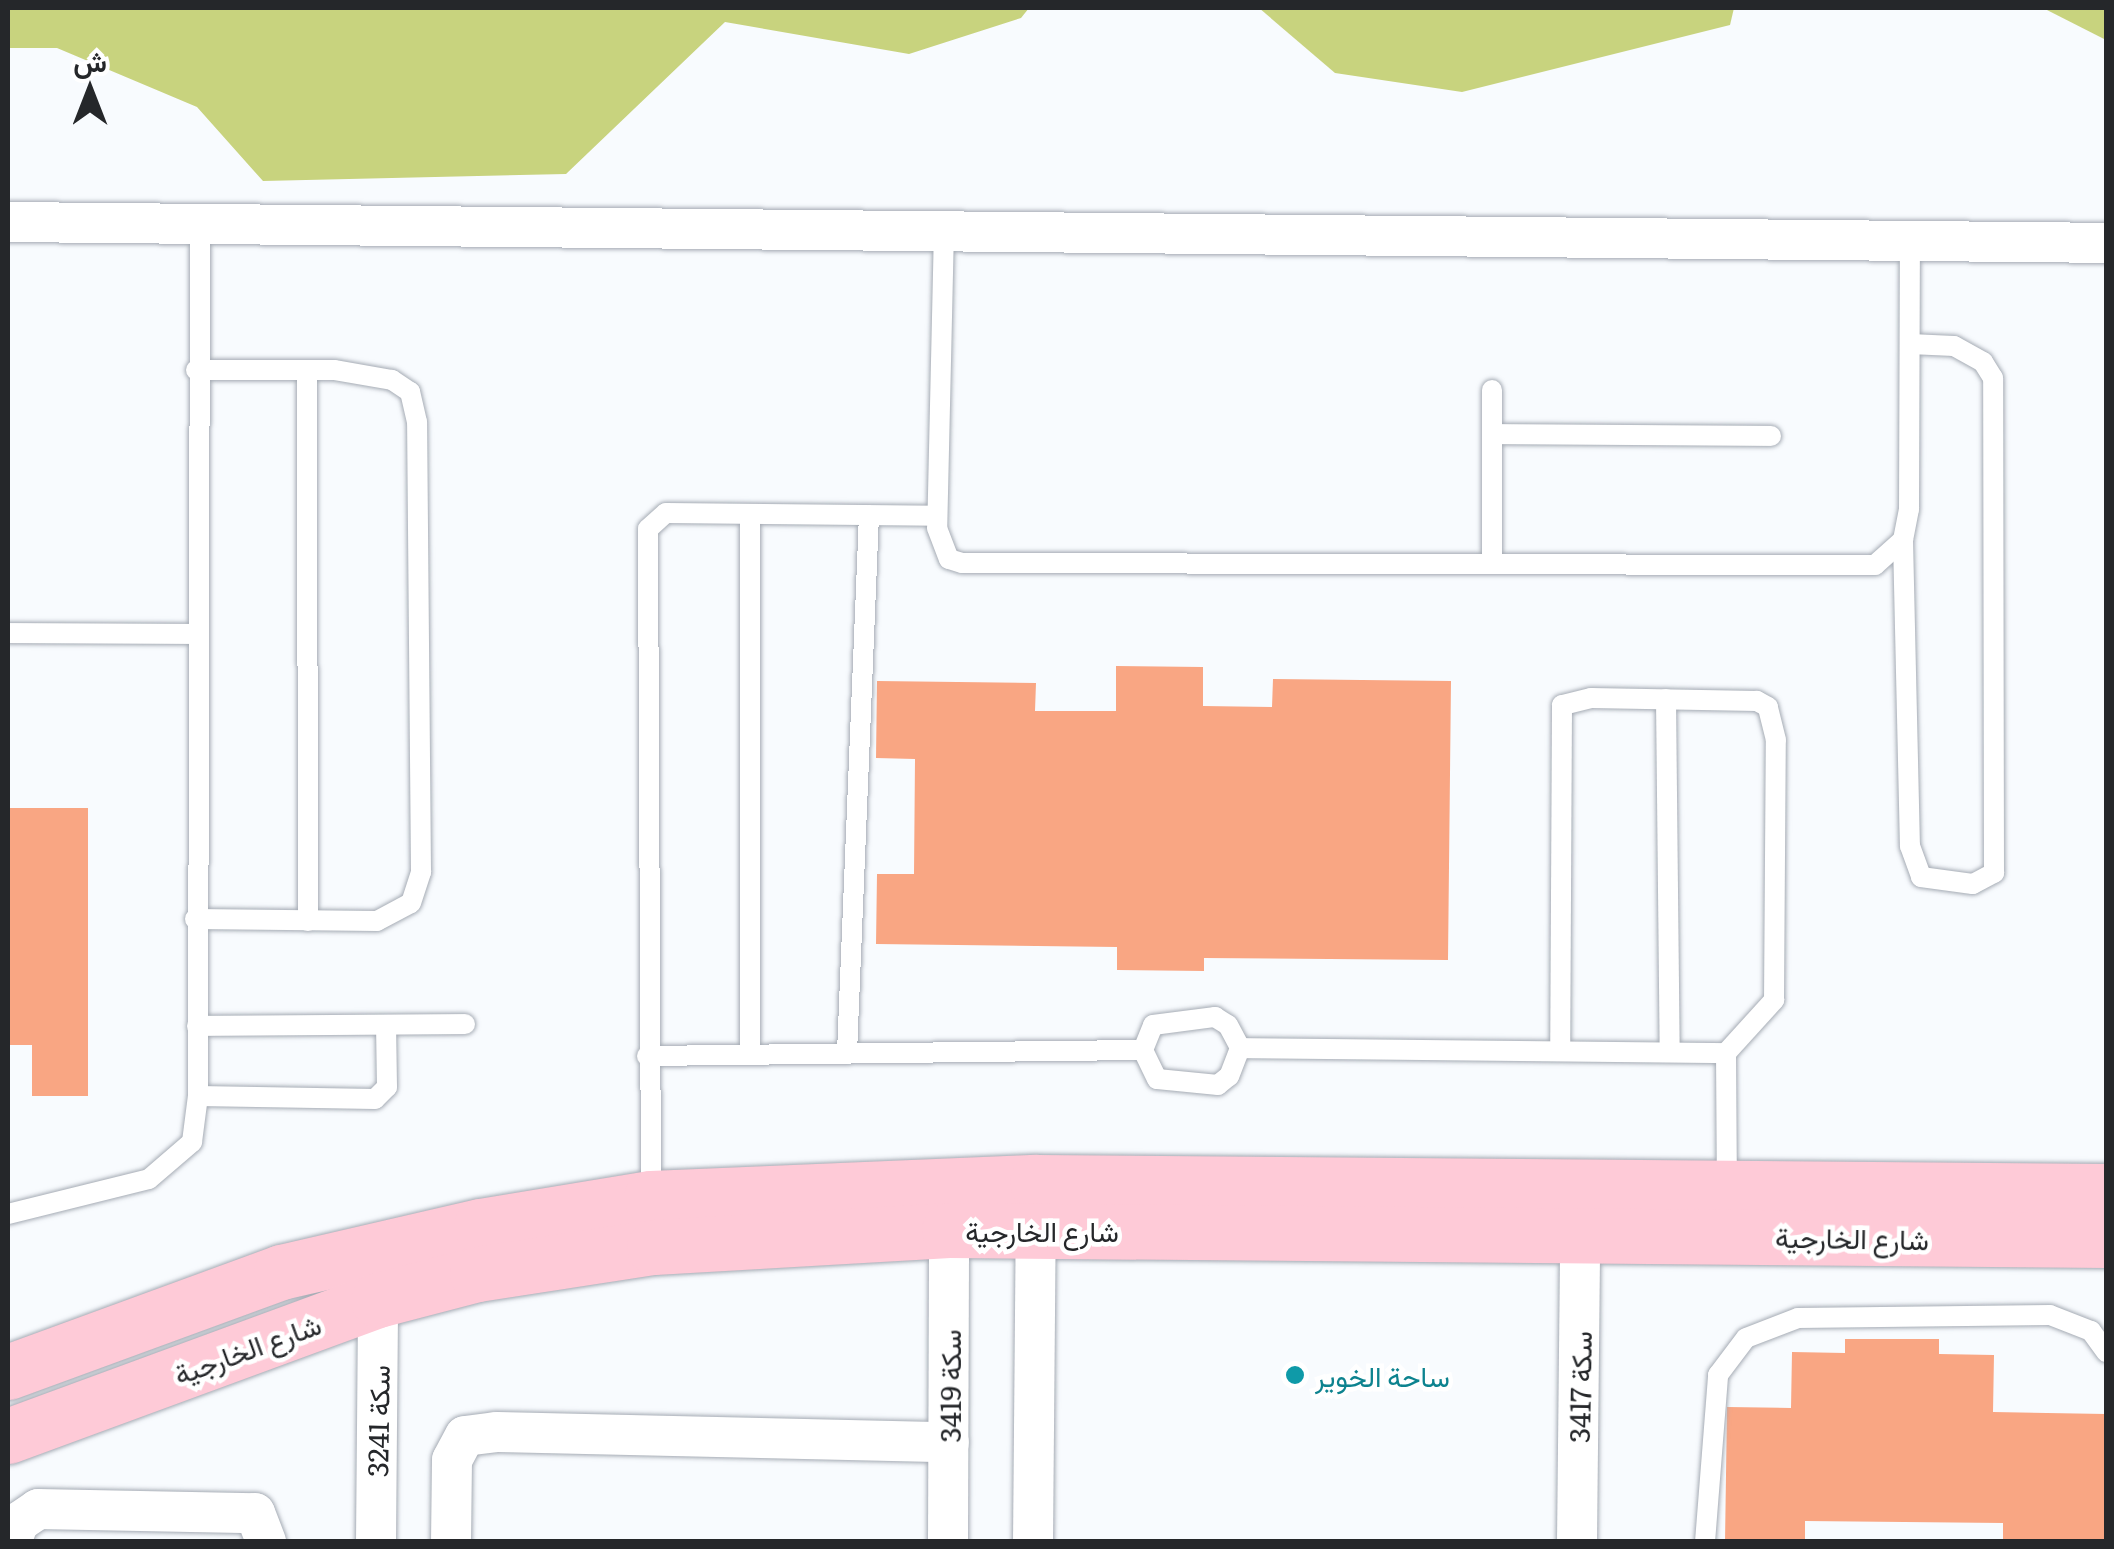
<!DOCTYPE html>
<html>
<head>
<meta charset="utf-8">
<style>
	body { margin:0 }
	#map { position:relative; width:2114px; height:1549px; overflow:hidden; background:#f8fbfe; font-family:Literata,Vazirmatn,serif }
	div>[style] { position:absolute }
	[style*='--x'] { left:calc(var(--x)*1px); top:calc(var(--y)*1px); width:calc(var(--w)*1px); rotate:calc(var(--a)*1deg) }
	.forest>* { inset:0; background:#c8d37e }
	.building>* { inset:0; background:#f9a683 }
	.roads { filter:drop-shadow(0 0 2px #a5abb4) drop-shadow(0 0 2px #a5abb4) }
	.service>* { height:20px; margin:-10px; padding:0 10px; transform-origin:10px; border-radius:10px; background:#fff }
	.minor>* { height:40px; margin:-20px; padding:0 20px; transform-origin:20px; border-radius:20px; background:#fff }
	.primary>* { height:55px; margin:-27.5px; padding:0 27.5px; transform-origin:27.5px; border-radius:27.5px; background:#fecad7 }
	.dots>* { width:28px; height:28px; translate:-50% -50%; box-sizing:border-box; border:5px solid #fff; border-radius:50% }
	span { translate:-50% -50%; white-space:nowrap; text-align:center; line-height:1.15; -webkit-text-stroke:9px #fff; paint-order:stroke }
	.street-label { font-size:28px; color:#25272a }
	.culture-label { font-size:28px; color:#0d838f }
	.left { translate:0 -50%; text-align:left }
	.frame { position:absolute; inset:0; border:10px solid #25272a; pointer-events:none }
	.north { position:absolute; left:40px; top:40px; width:100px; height:100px; -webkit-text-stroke:8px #fff; paint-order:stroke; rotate:0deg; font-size:28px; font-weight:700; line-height:40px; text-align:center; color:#25272a }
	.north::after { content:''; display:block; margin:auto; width:35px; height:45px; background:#25272a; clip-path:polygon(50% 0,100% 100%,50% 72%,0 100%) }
</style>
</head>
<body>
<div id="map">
	<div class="forest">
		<i style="clip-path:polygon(8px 8px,1029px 8px,1021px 18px,909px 54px,725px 22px,566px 174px,263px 181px,197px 107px,57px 48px,8px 48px)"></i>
		<i style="clip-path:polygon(1259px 8px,1734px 8px,1730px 25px,1462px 92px,1335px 73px)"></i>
		<i style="clip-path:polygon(2043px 8px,2106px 8px,2106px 40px)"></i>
	</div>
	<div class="building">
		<i style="clip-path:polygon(1116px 666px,1203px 667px,1203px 706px,1272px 707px,1273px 679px,1451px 681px,1448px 960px,1204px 958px,1204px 971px,1117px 970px,1117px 947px,876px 944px,877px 874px,914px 874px,915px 759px,876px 758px,877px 681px,1036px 683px,1035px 711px,1116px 711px)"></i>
		<i style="clip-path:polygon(8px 808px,88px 808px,88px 1096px,32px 1096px,32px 1045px,8px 1045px)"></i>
		<i style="clip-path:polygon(1845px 1339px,1939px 1339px,1939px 1354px,1994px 1355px,1993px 1412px,2106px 1414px,2106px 1542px,2003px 1542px,2003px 1523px,1805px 1521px,1805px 1542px,1725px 1542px,1727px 1407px,1791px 1408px,1792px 1352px,1845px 1353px)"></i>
	</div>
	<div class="roads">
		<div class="service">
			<i style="--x:944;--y:229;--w:299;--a:91.3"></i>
			<i style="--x:937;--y:528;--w:33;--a:69"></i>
			<i style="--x:949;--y:559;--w:14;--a:17"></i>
			<i style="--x:962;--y:563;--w:913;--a:0.13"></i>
			<i style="--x:1875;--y:565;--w:38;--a:-42"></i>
			<i style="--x:1903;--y:540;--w:32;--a:-79"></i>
			<i style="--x:1909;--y:509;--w:268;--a:-89.8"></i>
			<i style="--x:307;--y:370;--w:551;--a:89.9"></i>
			<i style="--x:1492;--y:434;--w:279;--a:0.4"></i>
			<i style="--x:750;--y:514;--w:540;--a:90"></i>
			<i style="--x:1903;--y:540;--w:306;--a:88.7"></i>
			<i style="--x:1910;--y:846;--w:33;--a:70"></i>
			<i style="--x:1921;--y:877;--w:52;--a:7.7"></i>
			<i style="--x:1973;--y:884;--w:24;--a:-28"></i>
			<i style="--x:1994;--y:873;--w:495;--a:-90.1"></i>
			<i style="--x:1993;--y:378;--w:19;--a:-122"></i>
			<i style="--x:1983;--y:362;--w:33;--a:-151"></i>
			<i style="--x:1954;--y:346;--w:44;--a:-177.4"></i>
			<i style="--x:1492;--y:564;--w:174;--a:-90"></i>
			<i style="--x:8;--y:633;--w:186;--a:0.3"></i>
			<i style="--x:1666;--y:699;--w:353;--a:89.4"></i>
			<i style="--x:195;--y:919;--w:182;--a:0.6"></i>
			<i style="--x:377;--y:921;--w:38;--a:-28"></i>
			<i style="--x:411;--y:903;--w:33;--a:-72"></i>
			<i style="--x:421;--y:872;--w:450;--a:-90.5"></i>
			<i style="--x:417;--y:422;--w:31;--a:-103"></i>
			<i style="--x:410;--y:392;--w:22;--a:-146"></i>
			<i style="--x:392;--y:380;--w:59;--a:-170.2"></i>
			<i style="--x:334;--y:370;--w:138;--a:180"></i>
			<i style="--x:1215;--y:1017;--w:15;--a:32"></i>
			<i style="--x:1228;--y:1025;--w:26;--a:62"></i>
			<i style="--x:1240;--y:1048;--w:30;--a:111"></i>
			<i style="--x:1229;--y:1076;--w:14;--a:141"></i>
			<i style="--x:1218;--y:1085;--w:61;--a:-174.4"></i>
			<i style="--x:1157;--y:1079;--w:32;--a:-116"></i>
			<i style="--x:1143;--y:1050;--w:27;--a:-68"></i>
			<i style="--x:1153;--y:1025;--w:63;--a:-7.4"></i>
			<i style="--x:197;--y:1026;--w:268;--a:-0.4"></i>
			<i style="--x:1240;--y:1048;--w:486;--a:0.6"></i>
			<i style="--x:1726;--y:1053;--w:72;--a:-47.8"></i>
			<i style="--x:1774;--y:1000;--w:260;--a:-89.6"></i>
			<i style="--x:1776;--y:740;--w:34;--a:-104"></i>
			<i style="--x:1768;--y:707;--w:13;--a:-151"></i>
			<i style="--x:1757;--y:701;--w:166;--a:-179"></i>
			<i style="--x:1591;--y:698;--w:30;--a:166"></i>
			<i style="--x:1562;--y:705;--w:346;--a:90.3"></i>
			<i style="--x:847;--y:1053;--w:538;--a:-87.66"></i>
			<i style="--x:1726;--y:1053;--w:133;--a:89.6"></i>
			<i style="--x:647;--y:1056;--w:496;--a:-0.7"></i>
			<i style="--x:198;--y:1096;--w:177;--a:1"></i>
			<i style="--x:375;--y:1099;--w:17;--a:-45"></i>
			<i style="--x:387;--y:1087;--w:62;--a:-90.9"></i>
			<i style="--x:651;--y:1196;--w:667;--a:-90.26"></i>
			<i style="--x:648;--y:529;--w:24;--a:-42"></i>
			<i style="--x:666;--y:513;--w:271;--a:0.6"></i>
			<i style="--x:8;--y:1214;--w:145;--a:-13.9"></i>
			<i style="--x:149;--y:1179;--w:57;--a:-40.7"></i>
			<i style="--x:192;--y:1142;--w:46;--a:-82.6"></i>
			<i style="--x:198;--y:1096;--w:872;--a:-89.87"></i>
			<i style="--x:1705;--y:1542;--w:168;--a:-85.5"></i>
			<i style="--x:1718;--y:1375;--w:46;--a:-52.9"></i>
			<i style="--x:1746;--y:1338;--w:56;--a:-21"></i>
			<i style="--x:1798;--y:1318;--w:252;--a:-0.7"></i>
			<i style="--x:2050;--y:1315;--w:44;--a:21.3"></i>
			<i style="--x:2091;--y:1331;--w:26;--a:54"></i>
		</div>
		<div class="minor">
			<i style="--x:8;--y:222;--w:2098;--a:0.57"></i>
			<i style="--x:11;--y:1542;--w:22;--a:-68"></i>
			<i style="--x:19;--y:1522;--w:23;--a:-34"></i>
			<i style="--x:38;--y:1509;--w:217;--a:1.1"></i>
			<i style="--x:255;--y:1513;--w:31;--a:69"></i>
			<i style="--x:376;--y:1542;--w:242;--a:-89.5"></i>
			<i style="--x:451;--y:1542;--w:82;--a:-89.3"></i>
			<i style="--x:452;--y:1460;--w:27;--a:-62"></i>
			<i style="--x:465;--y:1436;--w:31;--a:-7"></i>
			<i style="--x:496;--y:1432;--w:453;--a:1.3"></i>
			<i style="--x:948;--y:1542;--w:312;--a:-89.8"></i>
			<i style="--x:1033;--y:1542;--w:336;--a:-89.5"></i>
			<i style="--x:1577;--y:1542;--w:309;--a:-89.4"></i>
		</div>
		<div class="primary">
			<i style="--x:8;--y:1372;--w:291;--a:-20.1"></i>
			<i style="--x:281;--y:1272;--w:205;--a:-13"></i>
			<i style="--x:481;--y:1226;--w:172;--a:-9.4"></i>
			<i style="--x:651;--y:1198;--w:386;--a:-2.4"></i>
			<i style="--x:1037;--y:1182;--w:1069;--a:0.48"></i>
			<i style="--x:8;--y:1436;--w:394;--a:-20.2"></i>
			<i style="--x:378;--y:1300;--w:102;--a:-14.7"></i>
			<i style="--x:477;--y:1274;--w:179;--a:-8.7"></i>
			<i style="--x:654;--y:1247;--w:295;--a:-3.3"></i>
			<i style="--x:949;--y:1230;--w:1157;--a:0.5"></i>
		</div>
	</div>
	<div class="dots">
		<i style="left:1295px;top:1375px;background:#0f9aa8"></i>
	</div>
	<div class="street-label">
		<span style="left:1042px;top:1230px">شارع الخارجية</span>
		<span style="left:1852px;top:1237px;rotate:1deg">شارع الخارجية</span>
		<span style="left:247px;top:1348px;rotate:-20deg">شارع الخارجية</span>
		<span style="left:949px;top:1386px;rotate:-90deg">سكة 3419</span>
		<span style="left:1579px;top:1387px;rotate:-89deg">سكة 3417</span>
		<span style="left:377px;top:1421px;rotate:-89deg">سكة 3241</span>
	</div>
	<div class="culture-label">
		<span class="left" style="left:1315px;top:1375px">ساحة الخوير</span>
	</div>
	<div class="frame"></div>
	<div class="north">ش</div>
</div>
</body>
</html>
